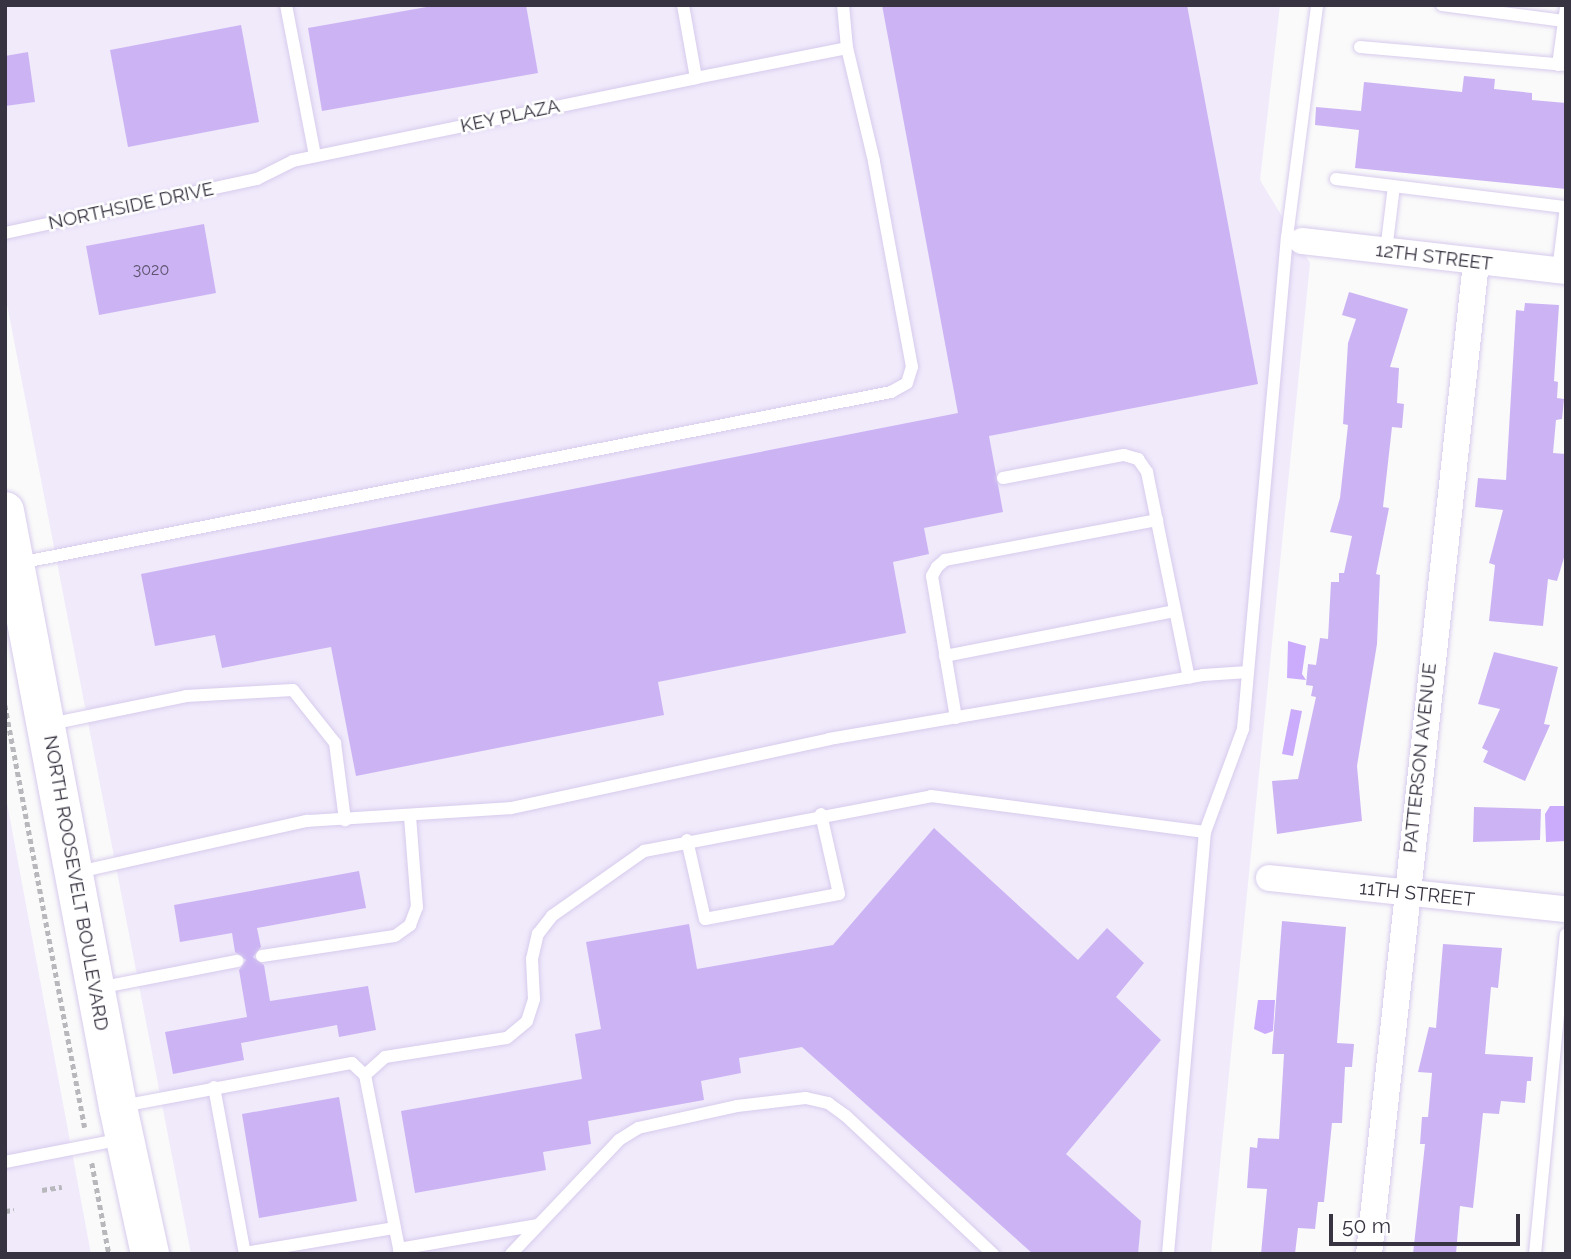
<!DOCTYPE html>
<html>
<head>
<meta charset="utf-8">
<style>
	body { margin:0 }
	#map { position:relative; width:1571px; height:1259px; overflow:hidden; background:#fafafa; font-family:Raleway,sans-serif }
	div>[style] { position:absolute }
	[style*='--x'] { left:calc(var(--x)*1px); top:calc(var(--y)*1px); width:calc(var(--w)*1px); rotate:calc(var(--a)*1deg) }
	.built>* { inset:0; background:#f0eafb }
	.water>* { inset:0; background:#cbabfb }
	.building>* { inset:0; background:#ccb4f4 }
	.path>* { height:4.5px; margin-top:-2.25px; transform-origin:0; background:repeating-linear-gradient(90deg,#b8b7bb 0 5px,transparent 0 8.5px) }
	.roads { filter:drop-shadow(0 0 2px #d7cbed) drop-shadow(0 0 2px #d7cbed) }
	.lane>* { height:12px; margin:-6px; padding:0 6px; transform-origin:6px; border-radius:6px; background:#fff }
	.street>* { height:26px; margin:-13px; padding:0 13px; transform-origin:13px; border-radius:13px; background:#fff }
	.primary>* { height:38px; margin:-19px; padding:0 19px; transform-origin:19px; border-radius:19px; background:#fff }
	span { translate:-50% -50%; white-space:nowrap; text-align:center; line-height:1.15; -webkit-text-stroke:5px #fff; paint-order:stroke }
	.number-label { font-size:16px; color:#5d536e }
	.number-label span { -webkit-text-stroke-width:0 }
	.street-label { font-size:19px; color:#383341 }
	.frame { position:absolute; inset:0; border:7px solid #383341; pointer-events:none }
	.scale { position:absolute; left:1329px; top:1214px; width:191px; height:32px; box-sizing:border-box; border:4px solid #383341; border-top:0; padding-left:9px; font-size:21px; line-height:24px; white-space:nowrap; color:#383341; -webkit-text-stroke:5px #fff; paint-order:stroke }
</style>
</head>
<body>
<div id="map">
	<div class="built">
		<i style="clip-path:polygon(5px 5px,1280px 5px,1260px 180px,1310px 263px,1211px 1254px,191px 1254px,5px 294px)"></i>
		<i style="clip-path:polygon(5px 792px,91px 1254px,5px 1254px)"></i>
	</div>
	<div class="water">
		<i style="clip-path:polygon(1288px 641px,1306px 646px,1302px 674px,1306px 680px,1287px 678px)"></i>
		<i style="clip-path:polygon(1291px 709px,1302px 711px,1293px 756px,1282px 754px)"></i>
		<i style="clip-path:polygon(1550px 806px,1566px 806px,1566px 841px,1546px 842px,1545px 814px)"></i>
		<i style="clip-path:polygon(1258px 1000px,1275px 1000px,1273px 1031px,1265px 1034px,1254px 1029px)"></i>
	</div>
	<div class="building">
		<i style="clip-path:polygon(438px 5px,526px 5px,538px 73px,322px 111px,308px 28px)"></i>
		<i style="clip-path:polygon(882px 5px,1187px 5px,1258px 384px,989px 436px,1003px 512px,924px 528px,929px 554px,893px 562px,906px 633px,658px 682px,664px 715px,356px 776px,331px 647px,222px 668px,215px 635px,155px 646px,141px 574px,958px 413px)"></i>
		<i style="clip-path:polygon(241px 25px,259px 122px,128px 147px,110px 50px)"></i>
		<i style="clip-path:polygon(28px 52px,35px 102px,5px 106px,5px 56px)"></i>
		<i style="clip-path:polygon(1464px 76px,1495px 79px,1494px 89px,1532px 93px,1532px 100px,1566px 103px,1566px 189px,1355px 168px,1359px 130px,1315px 125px,1316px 107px,1361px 111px,1364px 82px,1462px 92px)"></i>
		<i style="clip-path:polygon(204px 224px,216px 293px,99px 315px,86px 246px)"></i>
		<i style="clip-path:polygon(1349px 292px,1408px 309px,1390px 367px,1399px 368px,1397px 403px,1404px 404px,1402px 428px,1392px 427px,1383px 507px,1389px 508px,1376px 574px,1380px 575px,1377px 644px,1357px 766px,1362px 821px,1277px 834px,1272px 781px,1298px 779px,1316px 697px,1311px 696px,1313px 686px,1306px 685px,1308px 664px,1316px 665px,1320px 638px,1328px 639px,1331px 582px,1339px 582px,1339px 573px,1344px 573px,1352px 536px,1330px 532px,1340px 498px,1348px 425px,1343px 424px,1348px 343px,1356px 319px,1342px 315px)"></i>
		<i style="clip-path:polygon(1525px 303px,1559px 305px,1554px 381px,1558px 382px,1557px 398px,1564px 399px,1562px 419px,1556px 420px,1553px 453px,1566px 454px,1566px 551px,1557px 581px,1548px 579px,1543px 626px,1489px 621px,1495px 565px,1489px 563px,1503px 510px,1475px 507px,1478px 478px,1506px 480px,1516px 310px,1524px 311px)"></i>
		<i style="clip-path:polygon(1494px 652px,1558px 667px,1544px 724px,1550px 725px,1525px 781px,1483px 762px,1488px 751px,1482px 748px,1500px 709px,1478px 704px)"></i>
		<i style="clip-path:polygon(1474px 807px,1541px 809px,1540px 840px,1473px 842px)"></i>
		<i style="clip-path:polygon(934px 828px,1078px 960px,1107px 928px,1144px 963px,1116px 997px,1161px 1040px,1066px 1154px,1141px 1221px,1138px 1254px,1033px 1254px,802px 1047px,739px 1058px,741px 1073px,701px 1081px,704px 1100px,588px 1121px,591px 1144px,543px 1152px,546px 1170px,415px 1193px,401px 1111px,582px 1079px,575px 1034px,601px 1029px,586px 942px,689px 924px,697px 969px,833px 945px)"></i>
		<i style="clip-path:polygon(359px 871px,366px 908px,257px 928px,261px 947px,253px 957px,264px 965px,270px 1001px,368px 986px,376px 1030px,339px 1037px,337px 1025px,241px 1043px,244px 1060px,173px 1074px,165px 1032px,247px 1017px,239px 970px,246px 960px,235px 952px,232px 933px,180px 942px,174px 905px)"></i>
		<i style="clip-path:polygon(1282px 921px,1346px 927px,1337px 1043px,1354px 1044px,1352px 1067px,1345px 1067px,1342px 1123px,1332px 1123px,1324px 1202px,1318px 1202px,1315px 1229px,1298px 1228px,1295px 1254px,1261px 1254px,1267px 1189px,1247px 1188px,1250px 1147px,1257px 1148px,1258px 1138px,1279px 1139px,1284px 1054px,1272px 1054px)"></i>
		<i style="clip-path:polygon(1443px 944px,1502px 948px,1498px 988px,1491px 987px,1485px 1054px,1533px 1057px,1531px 1081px,1527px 1081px,1525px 1103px,1501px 1101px,1499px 1114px,1483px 1113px,1473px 1208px,1460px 1206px,1456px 1254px,1413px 1254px,1425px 1144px,1420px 1144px,1422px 1117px,1428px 1117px,1432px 1073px,1418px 1072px,1429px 1027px,1436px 1028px)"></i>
		<i style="clip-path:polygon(339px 1097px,357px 1201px,259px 1218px,242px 1114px)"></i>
	</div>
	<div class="path">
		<i style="--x:5;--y:705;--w:430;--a:79.3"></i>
		<i style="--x:92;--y:1163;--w:93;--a:79.4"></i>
		<i style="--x:42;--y:1190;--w:20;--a:-9"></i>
		<i style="--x:5;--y:1211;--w:9;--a:-6"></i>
	</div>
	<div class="roads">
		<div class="lane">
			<i style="--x:286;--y:5;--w:154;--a:79.1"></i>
			<i style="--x:1442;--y:5;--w:123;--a:7.5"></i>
			<i style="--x:1360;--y:47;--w:207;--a:5"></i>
			<i style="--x:1558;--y:65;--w:59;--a:-82.1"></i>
			<i style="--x:696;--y:78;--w:154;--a:-11.2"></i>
			<i style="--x:1336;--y:179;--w:230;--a:7"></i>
			<i style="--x:5;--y:233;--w:258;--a:-12.1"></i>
			<i style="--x:257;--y:179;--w:40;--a:-26.6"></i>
			<i style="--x:293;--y:161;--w:411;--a:-11.6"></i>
			<i style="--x:696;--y:78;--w:74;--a:-100.1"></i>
			<i style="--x:1386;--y:251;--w:65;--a:-83"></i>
			<i style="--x:1558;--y:271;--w:64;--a:-82.9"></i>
			<i style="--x:1003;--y:478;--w:123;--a:-10.8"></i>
			<i style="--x:1124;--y:455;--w:15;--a:16"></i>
			<i style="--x:1138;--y:459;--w:16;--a:55"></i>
			<i style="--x:1147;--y:472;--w:210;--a:78.5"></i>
			<i style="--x:19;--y:563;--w:889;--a:-11.09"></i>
			<i style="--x:891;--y:392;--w:18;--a:-29"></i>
			<i style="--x:907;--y:383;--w:17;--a:-73"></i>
			<i style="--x:912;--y:367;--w:209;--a:-100.5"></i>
			<i style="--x:874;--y:161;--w:116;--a:-103.4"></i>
			<i style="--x:847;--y:48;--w:43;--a:-95.3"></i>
			<i style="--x:945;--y:656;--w:234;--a:-11.1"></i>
			<i style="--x:956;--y:718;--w:144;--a:-99.6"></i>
			<i style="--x:932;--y:576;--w:10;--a:-61"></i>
			<i style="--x:937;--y:567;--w:11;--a:-41"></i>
			<i style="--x:945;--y:560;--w:216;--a:-10.7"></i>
			<i style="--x:50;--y:724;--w:139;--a:-11.6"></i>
			<i style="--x:186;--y:696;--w:107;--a:-3.2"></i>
			<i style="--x:293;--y:690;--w:68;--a:51.6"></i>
			<i style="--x:335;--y:743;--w:78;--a:82.6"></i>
			<i style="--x:687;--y:840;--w:81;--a:77.2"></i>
			<i style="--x:705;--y:919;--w:136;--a:-10.6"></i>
			<i style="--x:839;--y:894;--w:82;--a:-102.7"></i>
			<i style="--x:78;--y:872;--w:235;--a:-12.6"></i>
			<i style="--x:307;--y:821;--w:204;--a:-3.6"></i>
			<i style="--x:511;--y:808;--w:325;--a:-12.2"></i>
			<i style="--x:829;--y:739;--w:379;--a:-9.7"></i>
			<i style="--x:1203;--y:675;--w:45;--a:-3.8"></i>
			<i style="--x:262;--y:956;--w:134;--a:-8.6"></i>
			<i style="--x:395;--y:936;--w:19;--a:-36"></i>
			<i style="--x:410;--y:925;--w:19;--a:-69"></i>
			<i style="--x:417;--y:907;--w:92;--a:-94.4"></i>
			<i style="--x:98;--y:988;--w:142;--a:-11"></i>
			<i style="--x:365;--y:1075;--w:27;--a:-42"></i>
			<i style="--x:385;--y:1057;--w:123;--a:-8.9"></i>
			<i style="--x:507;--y:1038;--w:26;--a:-40"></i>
			<i style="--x:527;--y:1021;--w:23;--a:-72"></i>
			<i style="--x:534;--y:999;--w:40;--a:-92.9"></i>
			<i style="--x:532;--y:959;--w:26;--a:-77"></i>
			<i style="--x:538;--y:934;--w:23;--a:-52"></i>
			<i style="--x:552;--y:916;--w:113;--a:-35.2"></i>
			<i style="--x:644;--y:851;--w:292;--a:-10.8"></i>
			<i style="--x:931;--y:796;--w:276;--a:7.5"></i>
			<i style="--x:1205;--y:832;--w:110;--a:-69.7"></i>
			<i style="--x:1243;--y:729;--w:494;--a:-84.9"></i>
			<i style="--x:1287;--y:237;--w:234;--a:-82.6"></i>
			<i style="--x:214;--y:1087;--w:170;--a:79.5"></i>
			<i style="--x:122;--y:1106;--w:234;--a:-10.6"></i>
			<i style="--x:352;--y:1063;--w:18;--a:43"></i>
			<i style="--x:365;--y:1075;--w:182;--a:78.9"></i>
			<i style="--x:5;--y:1162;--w:119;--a:-11.1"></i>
			<i style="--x:399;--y:1249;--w:141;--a:-9.8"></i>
			<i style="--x:245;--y:1253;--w:152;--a:-9.5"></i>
			<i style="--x:511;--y:1254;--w:157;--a:-46.5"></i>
			<i style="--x:619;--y:1140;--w:22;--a:-32"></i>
			<i style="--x:638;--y:1128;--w:101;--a:-12.5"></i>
			<i style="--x:737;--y:1106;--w:69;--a:-6.6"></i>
			<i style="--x:806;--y:1098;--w:23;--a:13"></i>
			<i style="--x:828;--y:1103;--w:22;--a:36"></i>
			<i style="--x:846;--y:1116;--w:202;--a:43.2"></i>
			<i style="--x:1168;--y:1254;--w:424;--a:-85"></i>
			<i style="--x:1535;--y:1254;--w:321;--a:-84.5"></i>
		</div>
		<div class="street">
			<i style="--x:1302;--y:241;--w:266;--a:6.5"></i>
			<i style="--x:1269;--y:878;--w:299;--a:6"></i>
			<i style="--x:1369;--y:1254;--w:997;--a:-83.84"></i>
		</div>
		<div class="primary">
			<i style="--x:5;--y:511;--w:607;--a:79.26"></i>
			<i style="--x:118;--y:1107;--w:150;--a:77.7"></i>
		</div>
	</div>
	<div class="number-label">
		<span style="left:151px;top:270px">3020</span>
	</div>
	<div class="street-label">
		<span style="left:510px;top:116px;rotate:-12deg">KEY PLAZA</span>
		<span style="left:131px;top:206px;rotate:-12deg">NORTHSIDE DRIVE</span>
		<span style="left:1434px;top:257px;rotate:7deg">12TH STREET</span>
		<span style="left:1420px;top:758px;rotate:-84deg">PATTERSON AVENUE</span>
		<span style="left:76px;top:883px;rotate:80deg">NORTH ROOSEVELT BOULEVARD</span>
		<span style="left:1417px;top:894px;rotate:6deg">11TH STREET</span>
	</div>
	<div class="frame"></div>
	<div class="scale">50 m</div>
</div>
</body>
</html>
